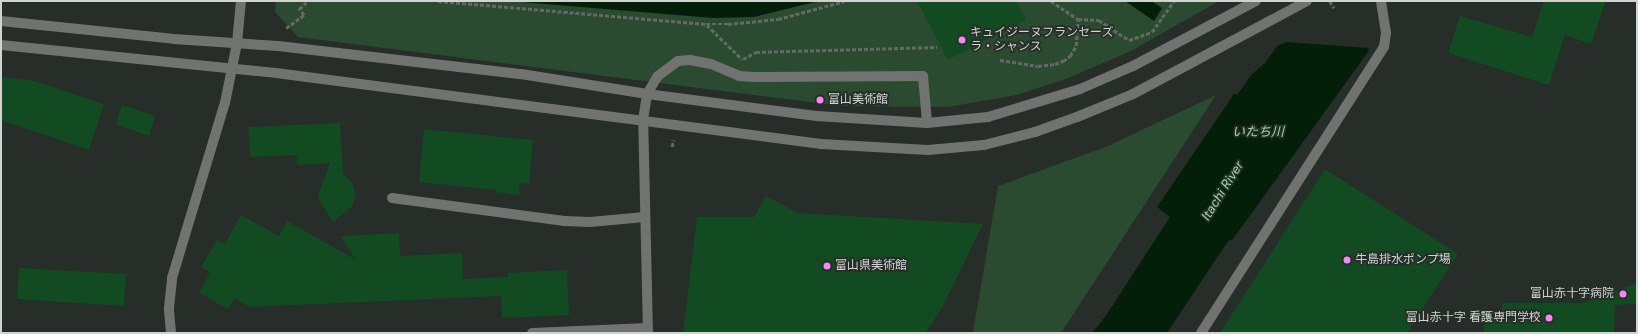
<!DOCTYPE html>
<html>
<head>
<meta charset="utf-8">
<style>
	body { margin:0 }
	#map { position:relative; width:1638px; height:334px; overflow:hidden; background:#272d28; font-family:"DM Sans","Noto Sans JP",sans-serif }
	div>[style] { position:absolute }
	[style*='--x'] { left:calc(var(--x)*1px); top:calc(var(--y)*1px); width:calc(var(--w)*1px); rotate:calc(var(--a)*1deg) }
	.green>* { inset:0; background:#2b4b30 }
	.water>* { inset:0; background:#031f09 }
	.building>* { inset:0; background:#124b21 }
	.path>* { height:2.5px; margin-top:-1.25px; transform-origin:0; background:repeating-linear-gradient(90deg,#636964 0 4px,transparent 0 6px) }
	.minor>* { height:10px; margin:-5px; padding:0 5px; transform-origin:5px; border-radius:5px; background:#707370 }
	.dots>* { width:11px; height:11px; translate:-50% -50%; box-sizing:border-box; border:2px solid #272d28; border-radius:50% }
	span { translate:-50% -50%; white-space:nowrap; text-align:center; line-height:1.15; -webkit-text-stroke:3.5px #272d28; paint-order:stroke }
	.poi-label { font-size:12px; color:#d0d4d0 }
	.left { translate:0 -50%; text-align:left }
	.right { translate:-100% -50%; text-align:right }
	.water-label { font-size:13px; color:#94e29f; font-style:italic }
	.frame { position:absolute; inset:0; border:2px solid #d0d4d0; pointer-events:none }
</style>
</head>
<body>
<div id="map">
	<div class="green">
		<i style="clip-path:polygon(276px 1px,1219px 1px,1131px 51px,1066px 79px,1016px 95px,948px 107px,841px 106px,298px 37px,275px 12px)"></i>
		<i style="clip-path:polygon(1216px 95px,1061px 333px,973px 333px,998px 186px,1108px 146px)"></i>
	</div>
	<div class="water">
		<i style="clip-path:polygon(509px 1px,819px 1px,754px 17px,713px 18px)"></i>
		<i style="clip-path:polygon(1125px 1px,1151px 1px,1162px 8px,1154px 21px)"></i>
		<i style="clip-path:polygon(1287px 42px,1369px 48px,1368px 52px,1233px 239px,1228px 241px,1167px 333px,1092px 333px,1105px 317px,1170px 217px,1157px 207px,1234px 94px,1237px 95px,1251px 75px,1266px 62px,1277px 46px)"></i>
	</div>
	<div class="building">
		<i style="clip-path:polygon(917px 1px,1016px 1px,1026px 20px,948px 60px)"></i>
		<i style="clip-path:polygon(1544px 1px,1606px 1px,1591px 44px,1565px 35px,1549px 85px,1448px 53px,1460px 16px,1532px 37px)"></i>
		<i style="clip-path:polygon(1px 77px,34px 81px,104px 104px,89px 150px,1px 120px)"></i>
		<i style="clip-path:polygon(122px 105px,155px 116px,149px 136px,116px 124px)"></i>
		<i style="clip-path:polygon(340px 123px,343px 173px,352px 183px,356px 194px,352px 206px,333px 222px,320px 201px,318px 195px,330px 163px,297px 165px,297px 155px,250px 157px,248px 127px)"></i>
		<i style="clip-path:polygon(424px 129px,533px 140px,529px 184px,520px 183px,519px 195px,496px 192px,496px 190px,419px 182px)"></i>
		<i style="clip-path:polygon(1325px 169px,1458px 254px,1407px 333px,1220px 333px)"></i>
		<i style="clip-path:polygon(766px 196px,798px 213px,983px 224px,942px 308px,925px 333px,683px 333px,697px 217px,754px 217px)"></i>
		<i style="clip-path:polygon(241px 215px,279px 236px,287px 221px,356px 260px,341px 236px,399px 233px,400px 256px,462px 253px,463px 279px,508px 277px,508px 273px,567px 270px,569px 315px,502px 318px,501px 296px,250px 307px,234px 298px,228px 309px,199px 293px,210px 272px,201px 267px,217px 240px,225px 244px)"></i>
		<i style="clip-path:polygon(19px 268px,126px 274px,124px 306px,17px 299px)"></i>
		<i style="clip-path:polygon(1637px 283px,1637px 304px,1615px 305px,1614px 333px,1484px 333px,1484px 310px,1502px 310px,1502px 303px,1583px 303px)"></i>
	</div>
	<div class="path">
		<i style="--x:438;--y:1;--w:269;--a:4.9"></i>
		<i style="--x:706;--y:24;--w:22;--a:0"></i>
		<i style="--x:728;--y:24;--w:50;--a:-5.7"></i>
		<i style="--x:778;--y:19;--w:69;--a:-15"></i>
		<i style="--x:1051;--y:1;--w:32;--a:34"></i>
		<i style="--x:1078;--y:19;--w:21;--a:3"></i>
		<i style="--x:1099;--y:20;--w:36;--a:34"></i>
		<i style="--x:1129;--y:40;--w:24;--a:-19"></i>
		<i style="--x:1152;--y:32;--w:38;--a:-55"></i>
		<i style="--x:1330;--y:1;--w:8;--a:60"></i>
		<i style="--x:707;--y:25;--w:49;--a:44.2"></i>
		<i style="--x:286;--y:28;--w:22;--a:-36"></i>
		<i style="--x:304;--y:15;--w:8;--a:-130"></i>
		<i style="--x:299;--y:9;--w:12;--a:-42"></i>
		<i style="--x:743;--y:59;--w:15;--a:-28"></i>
		<i style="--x:756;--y:52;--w:181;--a:-1.6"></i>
		<i style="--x:1000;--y:60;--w:38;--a:9"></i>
		<i style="--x:1038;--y:66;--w:17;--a:-7"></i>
		<i style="--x:1055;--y:64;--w:9;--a:-21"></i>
		<i style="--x:1063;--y:61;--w:9;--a:-36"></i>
		<i style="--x:1070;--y:56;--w:12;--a:-59"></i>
		<i style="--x:1076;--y:46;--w:27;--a:-86"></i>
		<i style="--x:672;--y:147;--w:7;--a:-82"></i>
	</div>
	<div class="minor">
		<i style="--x:1;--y:21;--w:174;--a:5.9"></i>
		<i style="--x:174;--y:39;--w:104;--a:3.9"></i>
		<i style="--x:278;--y:46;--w:245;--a:6.6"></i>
		<i style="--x:521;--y:74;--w:128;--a:9"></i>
		<i style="--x:647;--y:94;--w:171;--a:7.4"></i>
		<i style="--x:817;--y:116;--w:110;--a:3.6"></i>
		<i style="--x:927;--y:123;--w:61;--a:-5.6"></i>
		<i style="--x:988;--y:117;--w:96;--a:-16.9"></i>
		<i style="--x:1080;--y:89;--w:58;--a:-23.5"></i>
		<i style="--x:1133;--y:66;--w:139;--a:-27.9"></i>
		<i style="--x:1;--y:45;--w:276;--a:5.8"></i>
		<i style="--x:276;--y:73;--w:550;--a:7.42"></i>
		<i style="--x:821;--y:144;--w:107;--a:3.2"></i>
		<i style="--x:928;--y:150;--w:56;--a:-5.1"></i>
		<i style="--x:984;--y:145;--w:53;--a:-14.3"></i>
		<i style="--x:1035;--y:132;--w:45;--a:-19.7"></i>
		<i style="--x:1077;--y:117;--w:61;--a:-22.3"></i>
		<i style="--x:1133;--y:94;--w:197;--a:-28.1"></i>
		<i style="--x:392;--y:198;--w:174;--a:7.6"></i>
		<i style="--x:564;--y:221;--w:26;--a:2"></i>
		<i style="--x:590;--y:222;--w:55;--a:-5.2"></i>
		<i style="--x:171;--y:333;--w:25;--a:-95"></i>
		<i style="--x:169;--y:308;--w:30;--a:-84"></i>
		<i style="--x:172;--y:278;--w:183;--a:-73.2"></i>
		<i style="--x:225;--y:103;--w:61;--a:-78.7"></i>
		<i style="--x:237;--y:43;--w:42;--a:-84.6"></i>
		<i style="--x:532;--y:333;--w:115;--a:-2.5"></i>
		<i style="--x:648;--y:333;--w:213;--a:-91.3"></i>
		<i style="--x:643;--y:120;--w:26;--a:-81"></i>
		<i style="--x:647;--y:94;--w:21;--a:-59"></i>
		<i style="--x:658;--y:76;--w:25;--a:-37"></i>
		<i style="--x:678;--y:61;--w:12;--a:-5"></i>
		<i style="--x:690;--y:60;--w:21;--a:11"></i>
		<i style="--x:711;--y:64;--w:30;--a:23"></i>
		<i style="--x:739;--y:76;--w:14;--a:4"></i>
		<i style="--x:753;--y:77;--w:170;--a:-0.3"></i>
		<i style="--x:923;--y:76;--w:47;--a:85.1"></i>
		<i style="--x:1201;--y:333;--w:340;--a:-57.4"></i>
		<i style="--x:1384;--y:47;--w:14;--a:-82"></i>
		<i style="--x:1386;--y:33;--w:32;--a:-99"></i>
	</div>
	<div class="dots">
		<i style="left:962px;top:40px;background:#f489f1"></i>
		<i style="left:820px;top:100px;background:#f489f1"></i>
		<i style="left:1347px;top:260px;background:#f489f1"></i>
		<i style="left:827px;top:266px;background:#f489f1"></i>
		<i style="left:1623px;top:294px;background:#f489f1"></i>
		<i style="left:1549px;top:318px;background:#f489f1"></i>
	</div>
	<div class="poi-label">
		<span class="left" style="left:970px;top:40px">キュイジーヌフランセーズ<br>ラ・シャンス</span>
		<span class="left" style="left:828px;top:100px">富山美術館</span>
		<span class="left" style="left:1355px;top:260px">牛島排水ポンプ場</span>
		<span class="left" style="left:835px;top:266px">富山県美術館</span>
		<span class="right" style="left:1614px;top:294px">富山赤十字病院</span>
		<span class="right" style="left:1541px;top:318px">富山赤十字 看護専門学校</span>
	</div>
	<div class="water-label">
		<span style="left:1258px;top:132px">いたち川</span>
		<span style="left:1223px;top:191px;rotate:-58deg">Itachi River</span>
	</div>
	<div class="frame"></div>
</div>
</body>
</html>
